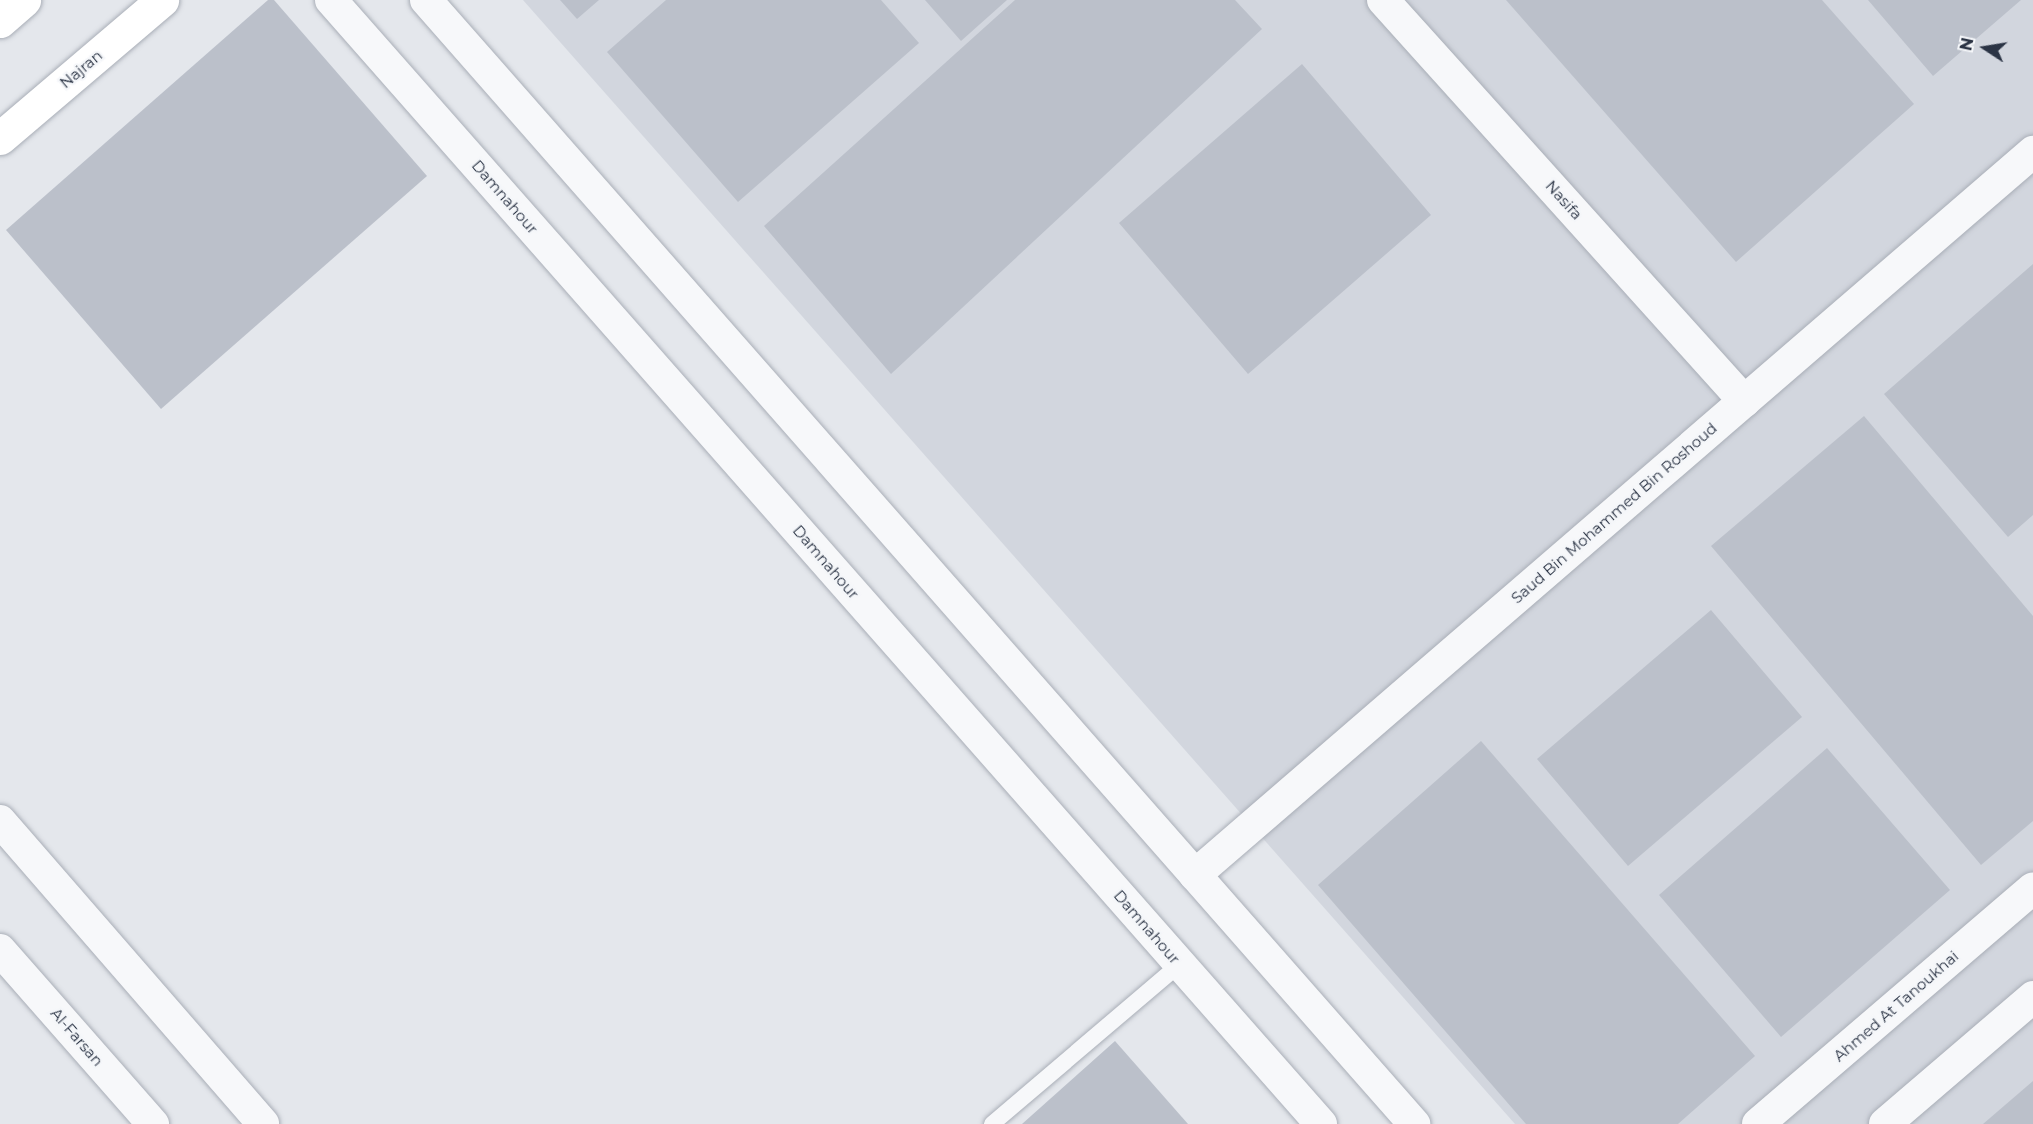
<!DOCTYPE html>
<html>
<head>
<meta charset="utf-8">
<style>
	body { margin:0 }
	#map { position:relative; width:2033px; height:1124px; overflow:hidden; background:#e4e7ec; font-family:Montserrat,sans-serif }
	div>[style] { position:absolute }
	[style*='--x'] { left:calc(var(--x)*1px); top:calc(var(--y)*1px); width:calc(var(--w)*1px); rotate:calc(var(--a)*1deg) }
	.built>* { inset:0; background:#d2d6de }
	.building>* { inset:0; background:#bbc0ca }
	.roads { filter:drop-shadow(0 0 2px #a9aeb7) drop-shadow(0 0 2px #a9aeb7) }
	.lane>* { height:16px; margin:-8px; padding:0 8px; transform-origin:8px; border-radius:8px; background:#f7f8fa }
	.street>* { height:32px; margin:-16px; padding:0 16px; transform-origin:16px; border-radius:16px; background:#f7f8fa }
	.secondary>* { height:33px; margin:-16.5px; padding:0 16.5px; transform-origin:16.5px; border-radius:16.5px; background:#fff }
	span { translate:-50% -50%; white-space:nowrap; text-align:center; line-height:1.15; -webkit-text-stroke:4.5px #f4f6f9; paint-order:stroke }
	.street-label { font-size:15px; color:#2b3445 }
	.north { position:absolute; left:1955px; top:18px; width:60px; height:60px; -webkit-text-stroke:4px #f4f6f9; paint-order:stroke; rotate:282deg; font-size:16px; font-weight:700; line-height:24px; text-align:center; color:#2b3445 }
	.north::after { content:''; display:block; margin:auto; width:21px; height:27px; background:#2b3445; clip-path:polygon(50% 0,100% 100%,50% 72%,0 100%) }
</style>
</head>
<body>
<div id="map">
	<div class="built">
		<i style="clip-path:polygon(523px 0,2033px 0,2033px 1124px,1515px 1124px)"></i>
	</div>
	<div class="building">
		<i style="clip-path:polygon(268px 0,274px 0,427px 176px,161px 409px,6px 230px)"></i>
		<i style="clip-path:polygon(560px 0,599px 0,577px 19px)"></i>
		<i style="clip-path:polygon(666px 0,881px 0,919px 43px,738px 202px,607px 52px)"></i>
		<i style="clip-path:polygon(925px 0,1007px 0,961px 41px)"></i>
		<i style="clip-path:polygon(1015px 0,1235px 0,1262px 29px,891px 374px,764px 226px)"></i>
		<i style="clip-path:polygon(1506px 0,1822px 0,1914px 104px,1736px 262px)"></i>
		<i style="clip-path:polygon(1868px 0,2021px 0,1933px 76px)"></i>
		<i style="clip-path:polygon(1302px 64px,1431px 215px,1248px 374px,1119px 223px)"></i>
		<i style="clip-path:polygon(2033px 264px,2033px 515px,2008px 537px,1884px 394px)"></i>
		<i style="clip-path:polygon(1864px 416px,2033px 616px,2033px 821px,1981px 865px,1711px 546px)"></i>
		<i style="clip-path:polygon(1711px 610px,1802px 717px,1628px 866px,1537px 759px)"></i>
		<i style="clip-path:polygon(1481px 741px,1755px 1056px,1678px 1124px,1526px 1124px,1318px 885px)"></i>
		<i style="clip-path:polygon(1827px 748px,1950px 890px,1781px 1037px,1659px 895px)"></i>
		<i style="clip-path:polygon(1115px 1041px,1188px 1124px,1022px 1124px)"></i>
		<i style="clip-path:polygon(2033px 1081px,2033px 1124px,1983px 1124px)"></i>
	</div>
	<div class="roads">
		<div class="lane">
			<i style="--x:992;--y:1124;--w:247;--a:-40.4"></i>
		</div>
		<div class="street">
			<i style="--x:331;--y:0;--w:1498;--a:48.63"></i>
			<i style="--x:426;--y:0;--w:1497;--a:48.68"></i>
			<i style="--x:1383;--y:0;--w:540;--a:48"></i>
			<i style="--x:0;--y:821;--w:401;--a:49"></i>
			<i style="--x:1195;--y:875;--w:1107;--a:-40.79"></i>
			<i style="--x:0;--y:950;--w:232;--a:48.7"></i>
			<i style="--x:1758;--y:1124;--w:362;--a:-40.6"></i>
			<i style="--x:1885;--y:1124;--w:195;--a:-40.6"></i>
		</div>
		<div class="secondary">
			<i style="--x:0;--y:21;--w:32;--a:-41"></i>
			<i style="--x:0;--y:138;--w:213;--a:-40.4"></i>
		</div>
	</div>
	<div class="street-label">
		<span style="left:81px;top:69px;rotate:-40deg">Najran</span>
		<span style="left:505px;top:197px;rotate:49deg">Damnahour</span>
		<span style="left:1564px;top:200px;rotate:48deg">Nasifa</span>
		<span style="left:1614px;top:513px;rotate:-41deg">Saud Bin Mohammed Bin Roshoud</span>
		<span style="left:826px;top:562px;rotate:49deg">Damnahour</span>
		<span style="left:1147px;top:927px;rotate:49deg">Damnahour</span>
		<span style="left:1896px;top:1006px;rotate:-41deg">Ahmed At Tanoukhai</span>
		<span style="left:77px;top:1037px;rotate:49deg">Al-Farsan</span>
	</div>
	<div class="north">N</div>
</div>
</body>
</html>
